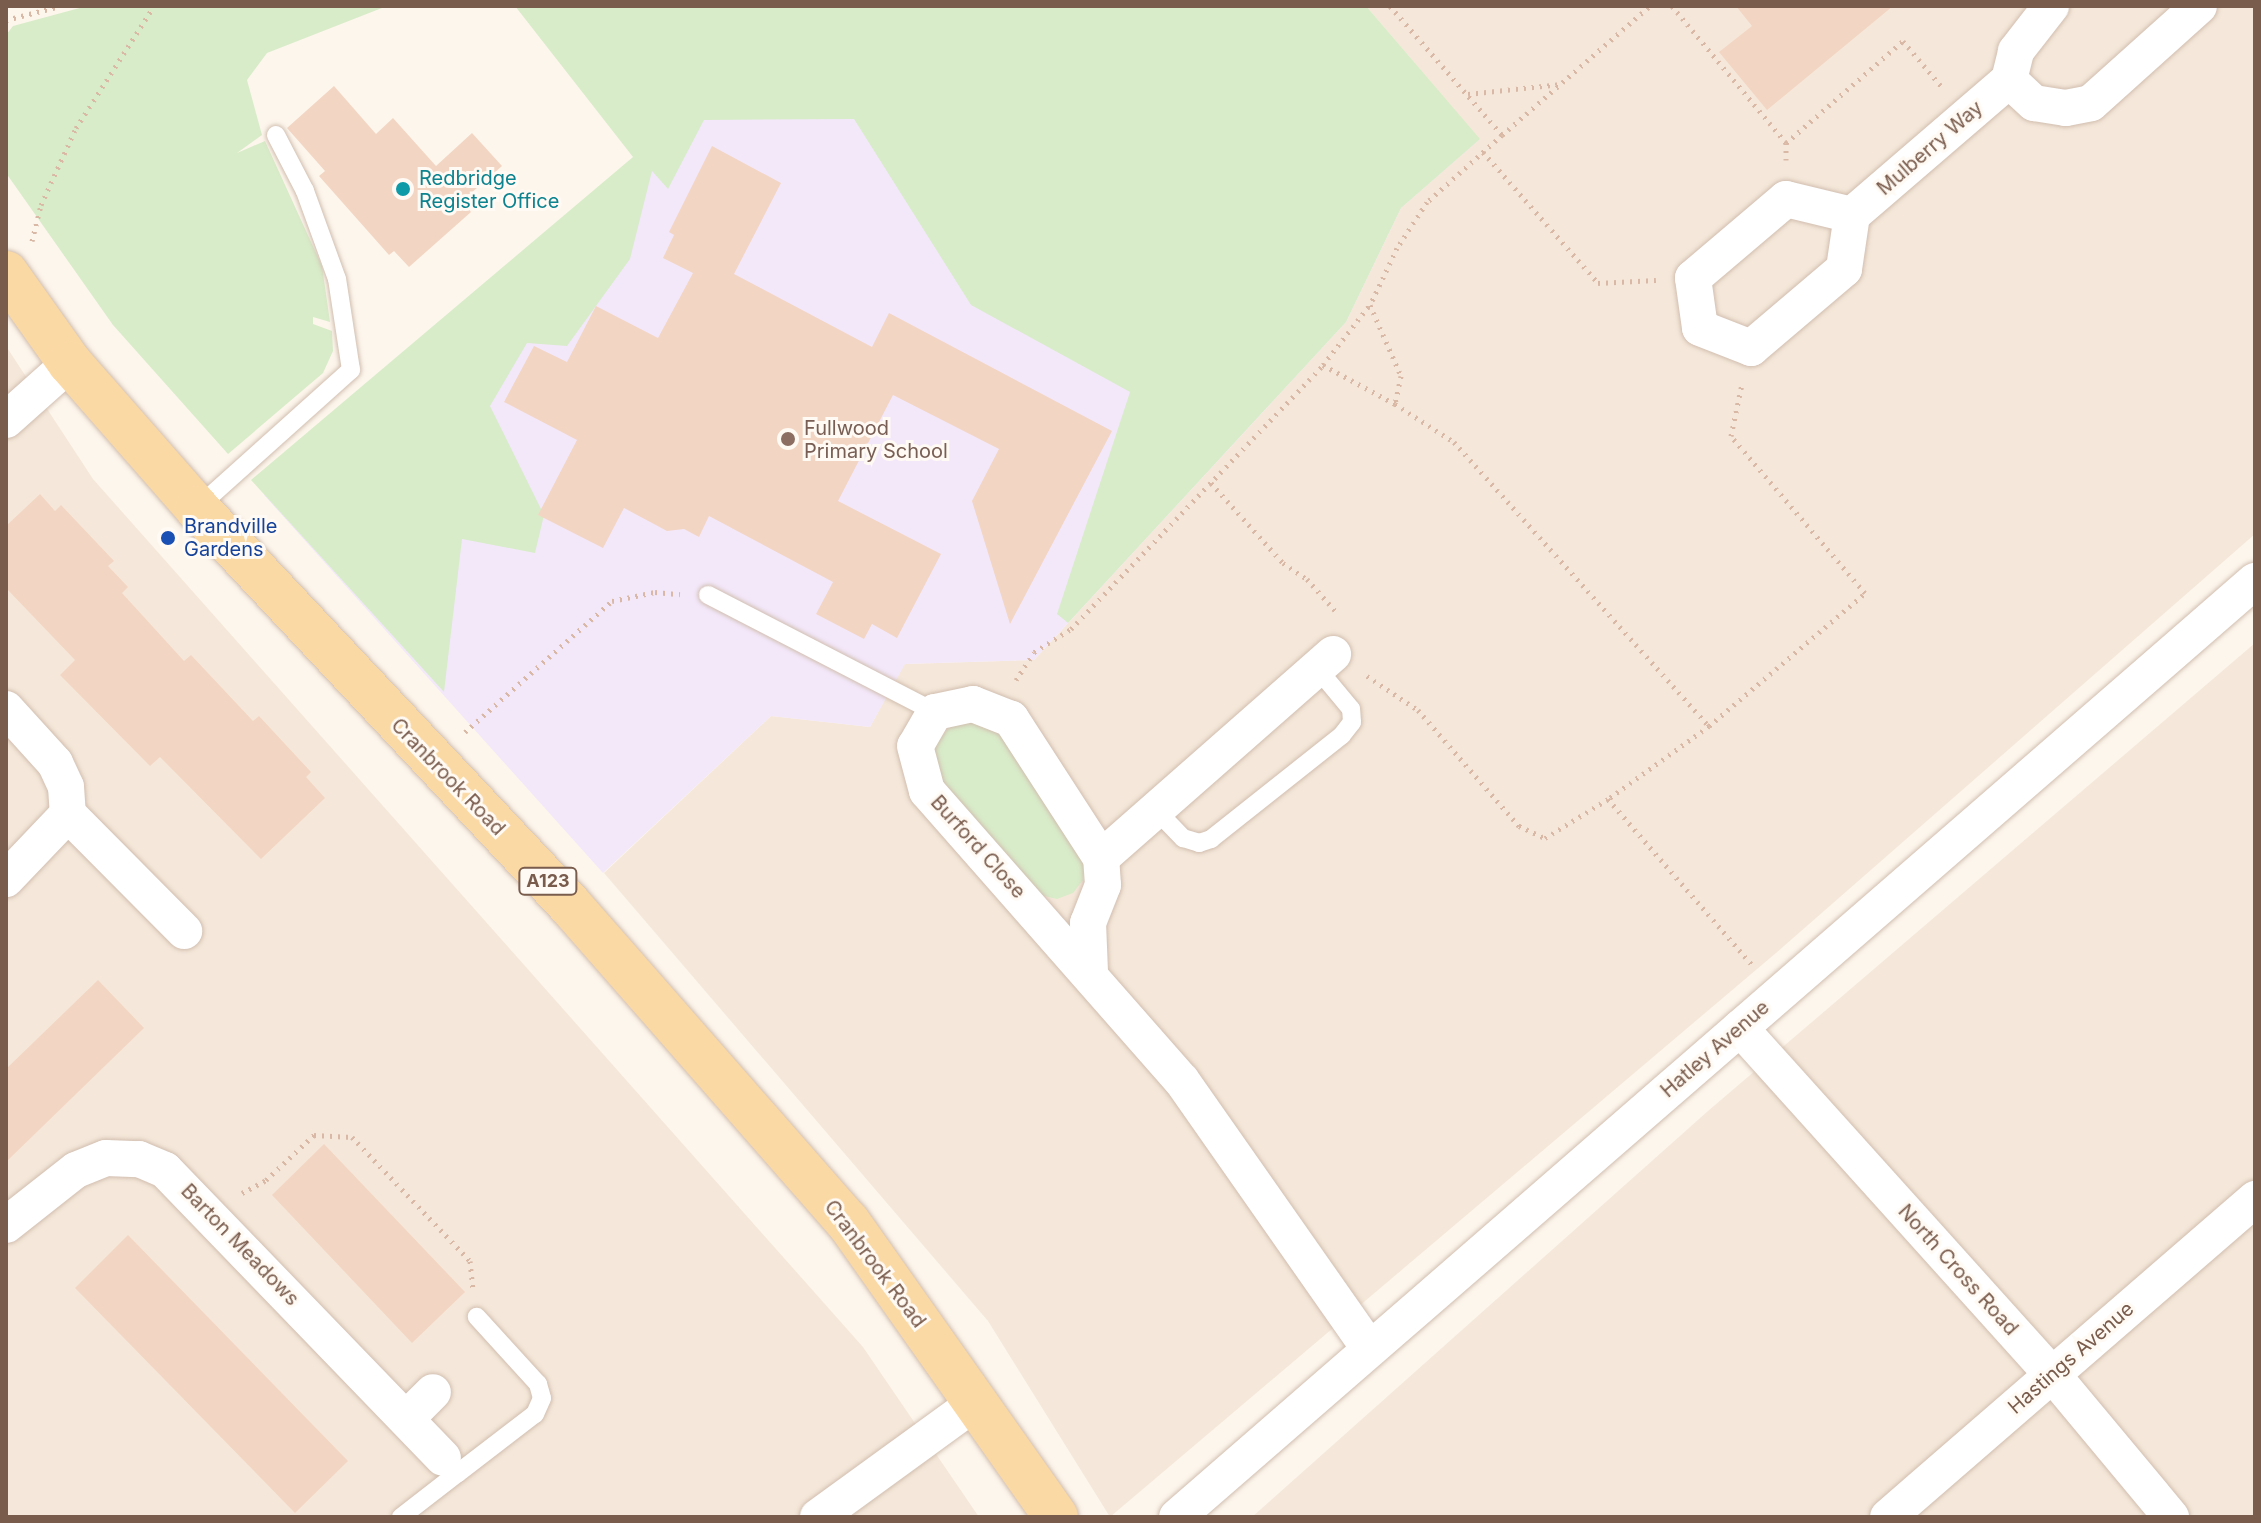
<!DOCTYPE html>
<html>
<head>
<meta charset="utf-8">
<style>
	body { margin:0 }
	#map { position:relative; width:2261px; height:1523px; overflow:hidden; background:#fdf6ec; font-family:Inter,sans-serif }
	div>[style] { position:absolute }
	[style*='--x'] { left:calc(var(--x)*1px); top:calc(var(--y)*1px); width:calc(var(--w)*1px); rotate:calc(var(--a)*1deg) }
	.residential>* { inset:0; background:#f5e8da }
	.education>* { inset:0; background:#f3e8fa }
	.green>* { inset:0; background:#d8ecc9 }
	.building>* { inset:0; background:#f3d5c3 }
	.path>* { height:5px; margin-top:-2.5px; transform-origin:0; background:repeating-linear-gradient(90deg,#d9b8a5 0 2px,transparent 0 8px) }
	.roads { filter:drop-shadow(0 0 2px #d1beb0) drop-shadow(0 0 2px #d1beb0) }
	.lane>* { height:18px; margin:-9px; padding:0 9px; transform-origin:9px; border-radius:9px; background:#fff }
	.street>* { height:36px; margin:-18px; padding:0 18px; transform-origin:18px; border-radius:18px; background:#fff }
	.primary>* { height:44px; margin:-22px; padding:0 22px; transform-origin:22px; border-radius:22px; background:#fbd9a5 }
	.dots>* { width:22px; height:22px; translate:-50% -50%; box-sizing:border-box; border:4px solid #fffaf3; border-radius:50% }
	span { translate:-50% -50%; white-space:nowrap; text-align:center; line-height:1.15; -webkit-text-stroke:6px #fffaf3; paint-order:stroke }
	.shield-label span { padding:2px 6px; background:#fffaf3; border:2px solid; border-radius:6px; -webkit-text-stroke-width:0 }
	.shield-label { font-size:18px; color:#7a5c4d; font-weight:700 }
	.street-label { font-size:20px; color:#7a5c4d }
	.culture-label { font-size:20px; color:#0d838f }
	.left { translate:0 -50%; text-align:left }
	.education-label { font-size:20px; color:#785e54 }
	.transit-label { font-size:20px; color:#164399 }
	.frame { position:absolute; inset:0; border:8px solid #7a5c4d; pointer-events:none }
</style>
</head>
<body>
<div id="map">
	<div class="residential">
		<i style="clip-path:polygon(1366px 6px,2255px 6px,2255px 534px,1776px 953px,1110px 1517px,988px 1321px,604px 873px,771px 716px,870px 727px,904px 664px,1034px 660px,1346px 322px,1401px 208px,1479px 139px)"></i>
		<i style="clip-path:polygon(6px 346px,93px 479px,863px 1347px,979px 1517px,6px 1517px)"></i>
		<i style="clip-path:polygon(2255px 643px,2255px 1517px,1252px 1517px,1708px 1111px)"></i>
	</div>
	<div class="education">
		<i style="clip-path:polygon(581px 78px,1480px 139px,1401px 208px,1346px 322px,1034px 660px,905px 664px,870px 727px,771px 716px,603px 873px,264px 495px,409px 382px,652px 170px)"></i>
	</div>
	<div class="green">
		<i style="clip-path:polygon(87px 6px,387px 6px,267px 53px,247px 80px,262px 135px,237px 153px,265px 141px,322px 266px,330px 322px,313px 317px,313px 324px,332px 331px,333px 351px,323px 373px,228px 454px,113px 325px,6px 173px,6px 35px,13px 26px)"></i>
		<i style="clip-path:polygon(515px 6px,1366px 6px,1480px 139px,1401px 208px,1346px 322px,1068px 623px,1057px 614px,1130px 392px,971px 305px,854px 119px,704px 120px,668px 189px,652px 171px,630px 259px,567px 346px,527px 343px,490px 406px,544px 515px,535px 553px,462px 539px,444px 692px,251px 480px,633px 157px)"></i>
		<i style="clip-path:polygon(967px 718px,996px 727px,1083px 862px,1083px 880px,1073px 893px,1057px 899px,1040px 895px,940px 781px,933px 749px,952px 723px)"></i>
	</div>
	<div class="building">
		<i style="clip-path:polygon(1736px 6px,1893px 6px,1767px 110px,1719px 52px,1752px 26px)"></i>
		<i style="clip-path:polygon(334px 86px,376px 134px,393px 118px,436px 166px,472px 133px,502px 166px,462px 201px,471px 212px,409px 267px,394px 251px,389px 255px,319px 176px,325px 171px,287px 128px)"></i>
		<i style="clip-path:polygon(712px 146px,781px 183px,734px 274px,872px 347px,889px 313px,1112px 431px,1010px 624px,972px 501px,999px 449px,893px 395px,838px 501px,941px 554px,897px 638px,872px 624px,864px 639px,816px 614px,833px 582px,709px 516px,699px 537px,684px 529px,667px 531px,624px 508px,603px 548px,538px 515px,577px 440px,504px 402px,534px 346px,567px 362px,596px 306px,658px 338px,693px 273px,663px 258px,674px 235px,669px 232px)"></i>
		<i style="clip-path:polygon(40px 494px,55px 511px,61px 505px,114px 561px,108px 566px,128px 587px,122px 593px,184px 661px,191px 655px,253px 721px,259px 716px,311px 772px,306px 777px,325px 798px,261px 859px,160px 757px,150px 766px,60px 675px,75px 660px,6px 588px,6px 526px)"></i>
		<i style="clip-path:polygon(98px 980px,144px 1028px,6px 1162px,6px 1069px)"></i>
		<i style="clip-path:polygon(324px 1144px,465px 1292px,412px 1343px,272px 1195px)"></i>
		<i style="clip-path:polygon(128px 1235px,348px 1461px,295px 1513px,75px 1288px)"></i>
	</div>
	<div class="path">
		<i style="--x:1390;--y:6;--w:171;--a:49"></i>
		<i style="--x:1502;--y:135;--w:101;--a:138.2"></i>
		<i style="--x:1427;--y:202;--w:55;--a:123.1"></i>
		<i style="--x:1397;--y:248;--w:63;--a:115.3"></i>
		<i style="--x:1370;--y:305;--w:77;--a:66.4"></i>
		<i style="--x:1401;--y:376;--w:29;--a:102"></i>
		<i style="--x:1395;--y:404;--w:70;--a:32.8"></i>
		<i style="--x:1454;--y:442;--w:382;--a:48.1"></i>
		<i style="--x:1709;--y:726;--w:125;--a:144.1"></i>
		<i style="--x:1608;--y:799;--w:221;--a:49"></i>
		<i style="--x:1672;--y:6;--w:178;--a:50.2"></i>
		<i style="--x:1786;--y:143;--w:17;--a:90"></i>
		<i style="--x:6;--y:20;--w:56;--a:-14.5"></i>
		<i style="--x:1468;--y:94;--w:94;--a:-6.1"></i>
		<i style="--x:1502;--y:135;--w:196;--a:-41.1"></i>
		<i style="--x:1786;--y:143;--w:155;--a:-41.1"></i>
		<i style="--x:1903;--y:41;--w:60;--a:49.7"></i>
		<i style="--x:1483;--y:152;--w:174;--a:48.7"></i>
		<i style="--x:1598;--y:283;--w:58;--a:-3"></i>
		<i style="--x:32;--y:241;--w:37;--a:-76"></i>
		<i style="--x:41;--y:205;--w:85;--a:-65.6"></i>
		<i style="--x:76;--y:128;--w:145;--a:-57.4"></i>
		<i style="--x:1323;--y:365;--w:82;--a:28.4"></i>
		<i style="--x:1211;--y:483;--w:108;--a:48"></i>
		<i style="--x:1283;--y:563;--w:29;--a:34"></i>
		<i style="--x:1307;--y:579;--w:47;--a:48.5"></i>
		<i style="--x:1367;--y:676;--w:61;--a:33.7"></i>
		<i style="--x:1418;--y:710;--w:154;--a:49"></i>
		<i style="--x:1519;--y:826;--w:29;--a:25"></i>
		<i style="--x:1545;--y:838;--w:74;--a:-31.8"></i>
		<i style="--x:1016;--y:680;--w:33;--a:-57"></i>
		<i style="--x:1034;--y:652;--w:44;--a:-31.9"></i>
		<i style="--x:1071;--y:629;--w:365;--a:-46.3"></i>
		<i style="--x:1323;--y:365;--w:75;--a:-52.1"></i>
		<i style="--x:1709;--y:726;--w:205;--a:-40.4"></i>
		<i style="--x:1865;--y:593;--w:206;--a:-130.5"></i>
		<i style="--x:1731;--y:436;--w:53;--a:-78.1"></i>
		<i style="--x:465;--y:732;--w:197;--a:-41.7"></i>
		<i style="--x:612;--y:601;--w:44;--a:-11.8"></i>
		<i style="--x:655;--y:592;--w:25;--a:5"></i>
		<i style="--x:242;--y:1193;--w:27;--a:-28"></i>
		<i style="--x:266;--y:1180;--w:66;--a:-43.2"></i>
		<i style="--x:314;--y:1135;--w:38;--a:3"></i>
		<i style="--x:352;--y:1137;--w:171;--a:46.4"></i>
		<i style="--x:470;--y:1261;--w:27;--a:84"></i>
	</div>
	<div class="roads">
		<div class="lane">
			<i style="--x:197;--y:508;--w:207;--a:-41.9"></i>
			<i style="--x:351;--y:370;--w:92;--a:-98.7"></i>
			<i style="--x:337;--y:279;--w:94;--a:-110"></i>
			<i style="--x:305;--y:191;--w:63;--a:-117.4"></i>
			<i style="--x:708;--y:595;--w:255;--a:27.3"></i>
			<i style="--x:1154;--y:808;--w:42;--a:46"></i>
			<i style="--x:1183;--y:838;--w:17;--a:17"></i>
			<i style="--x:1199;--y:843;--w:13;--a:-18"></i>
			<i style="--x:1211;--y:839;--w:167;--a:-38.4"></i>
			<i style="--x:1342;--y:735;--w:16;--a:-52"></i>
			<i style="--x:1352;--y:722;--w:13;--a:-94"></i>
			<i style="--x:1351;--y:709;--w:53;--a:-129.7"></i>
			<i style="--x:443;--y:1458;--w:21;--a:45"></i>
			<i style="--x:458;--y:1473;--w:97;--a:-37.5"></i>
			<i style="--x:535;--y:1414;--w:17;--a:-66"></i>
			<i style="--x:542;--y:1398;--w:15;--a:-106"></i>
			<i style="--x:538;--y:1384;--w:91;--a:-132.3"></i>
			<i style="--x:401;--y:1517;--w:72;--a:-37.7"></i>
		</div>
		<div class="street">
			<i style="--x:2009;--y:80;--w:34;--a:43"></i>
			<i style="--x:2034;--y:103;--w:32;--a:9"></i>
			<i style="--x:2066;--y:108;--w:25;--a:-11"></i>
			<i style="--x:2091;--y:103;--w:145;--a:-41.9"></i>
			<i style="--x:1852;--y:215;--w:68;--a:-166.4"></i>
			<i style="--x:1786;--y:199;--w:122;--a:139.7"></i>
			<i style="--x:1693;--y:278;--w:50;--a:82"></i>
			<i style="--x:1700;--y:328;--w:55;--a:21.4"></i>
			<i style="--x:1751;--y:348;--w:122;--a:-40.3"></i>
			<i style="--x:1844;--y:269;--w:55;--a:-81.6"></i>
			<i style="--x:1852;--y:215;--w:207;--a:-40.7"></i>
			<i style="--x:2009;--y:80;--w:30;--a:-76"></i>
			<i style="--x:2016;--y:51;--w:57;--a:-52.1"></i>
			<i style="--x:6;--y:420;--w:86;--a:-41.7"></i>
			<i style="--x:6;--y:709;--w:73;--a:47.8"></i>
			<i style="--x:55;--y:763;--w:26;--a:65"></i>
			<i style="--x:66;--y:787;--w:27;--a:86"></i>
			<i style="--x:68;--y:814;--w:90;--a:133.6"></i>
			<i style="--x:68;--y:814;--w:165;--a:45.2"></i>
			<i style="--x:1101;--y:858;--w:309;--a:-41.3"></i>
			<i style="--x:1090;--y:972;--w:49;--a:-92.3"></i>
			<i style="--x:1088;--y:923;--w:41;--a:-68.5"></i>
			<i style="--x:1103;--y:885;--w:27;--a:-94"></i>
			<i style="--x:1101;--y:858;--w:166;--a:-122.9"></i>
			<i style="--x:1011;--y:719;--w:41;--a:-158.5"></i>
			<i style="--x:973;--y:704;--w:39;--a:168"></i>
			<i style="--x:935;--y:712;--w:39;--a:120"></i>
			<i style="--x:915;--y:746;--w:47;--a:75.1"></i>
			<i style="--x:927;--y:791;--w:386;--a:48.7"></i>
			<i style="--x:1182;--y:1081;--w:327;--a:55"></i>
			<i style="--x:1740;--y:1028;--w:466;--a:48"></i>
			<i style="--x:2052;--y:1374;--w:186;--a:50.2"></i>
			<i style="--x:6;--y:1225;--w:89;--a:-38.2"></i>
			<i style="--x:76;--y:1170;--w:32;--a:-22"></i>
			<i style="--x:106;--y:1158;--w:33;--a:2"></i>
			<i style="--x:139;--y:1159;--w:28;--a:23"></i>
			<i style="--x:165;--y:1170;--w:400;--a:46"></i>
			<i style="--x:406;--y:1419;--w:38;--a:-45"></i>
			<i style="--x:818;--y:1517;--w:195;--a:-36"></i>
			<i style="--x:1177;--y:1517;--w:1428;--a:-40.97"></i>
			<i style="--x:1888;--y:1517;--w:486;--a:-40.9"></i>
		</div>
		<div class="primary">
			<i style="--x:6;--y:273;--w:110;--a:54.6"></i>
			<i style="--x:70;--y:363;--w:193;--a:48.8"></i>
			<i style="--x:197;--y:508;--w:545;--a:46.79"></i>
			<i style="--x:570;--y:905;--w:422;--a:48.8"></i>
			<i style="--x:848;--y:1222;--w:361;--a:54.8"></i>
		</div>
	</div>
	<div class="dots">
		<i style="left:403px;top:189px;background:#0f9aa8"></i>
		<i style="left:788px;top:439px;background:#8d6e63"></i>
		<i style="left:168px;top:538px;background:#1a4fb4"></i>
	</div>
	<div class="shield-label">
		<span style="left:548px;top:881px">A123</span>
	</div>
	<div class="street-label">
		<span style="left:1930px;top:148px;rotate:-41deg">Mulberry Way</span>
		<span style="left:448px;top:777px;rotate:46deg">Cranbrook Road</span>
		<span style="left:978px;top:847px;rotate:48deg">Burford Close</span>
		<span style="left:1715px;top:1049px;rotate:-41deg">Hatley Avenue</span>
		<span style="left:240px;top:1245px;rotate:46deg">Barton Meadows</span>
		<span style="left:875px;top:1264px;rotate:53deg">Cranbrook Road</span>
		<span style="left:1958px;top:1270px;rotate:48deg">North Cross Road</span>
		<span style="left:2071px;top:1358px;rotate:-41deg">Hastings Avenue</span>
	</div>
	<div class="culture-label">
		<span class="left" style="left:419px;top:190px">Redbridge<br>Register Office</span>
	</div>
	<div class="education-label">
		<span class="left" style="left:804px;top:440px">Fullwood<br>Primary School</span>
	</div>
	<div class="transit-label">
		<span class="left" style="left:184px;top:538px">Brandville<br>Gardens</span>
	</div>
	<div class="frame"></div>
</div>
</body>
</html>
